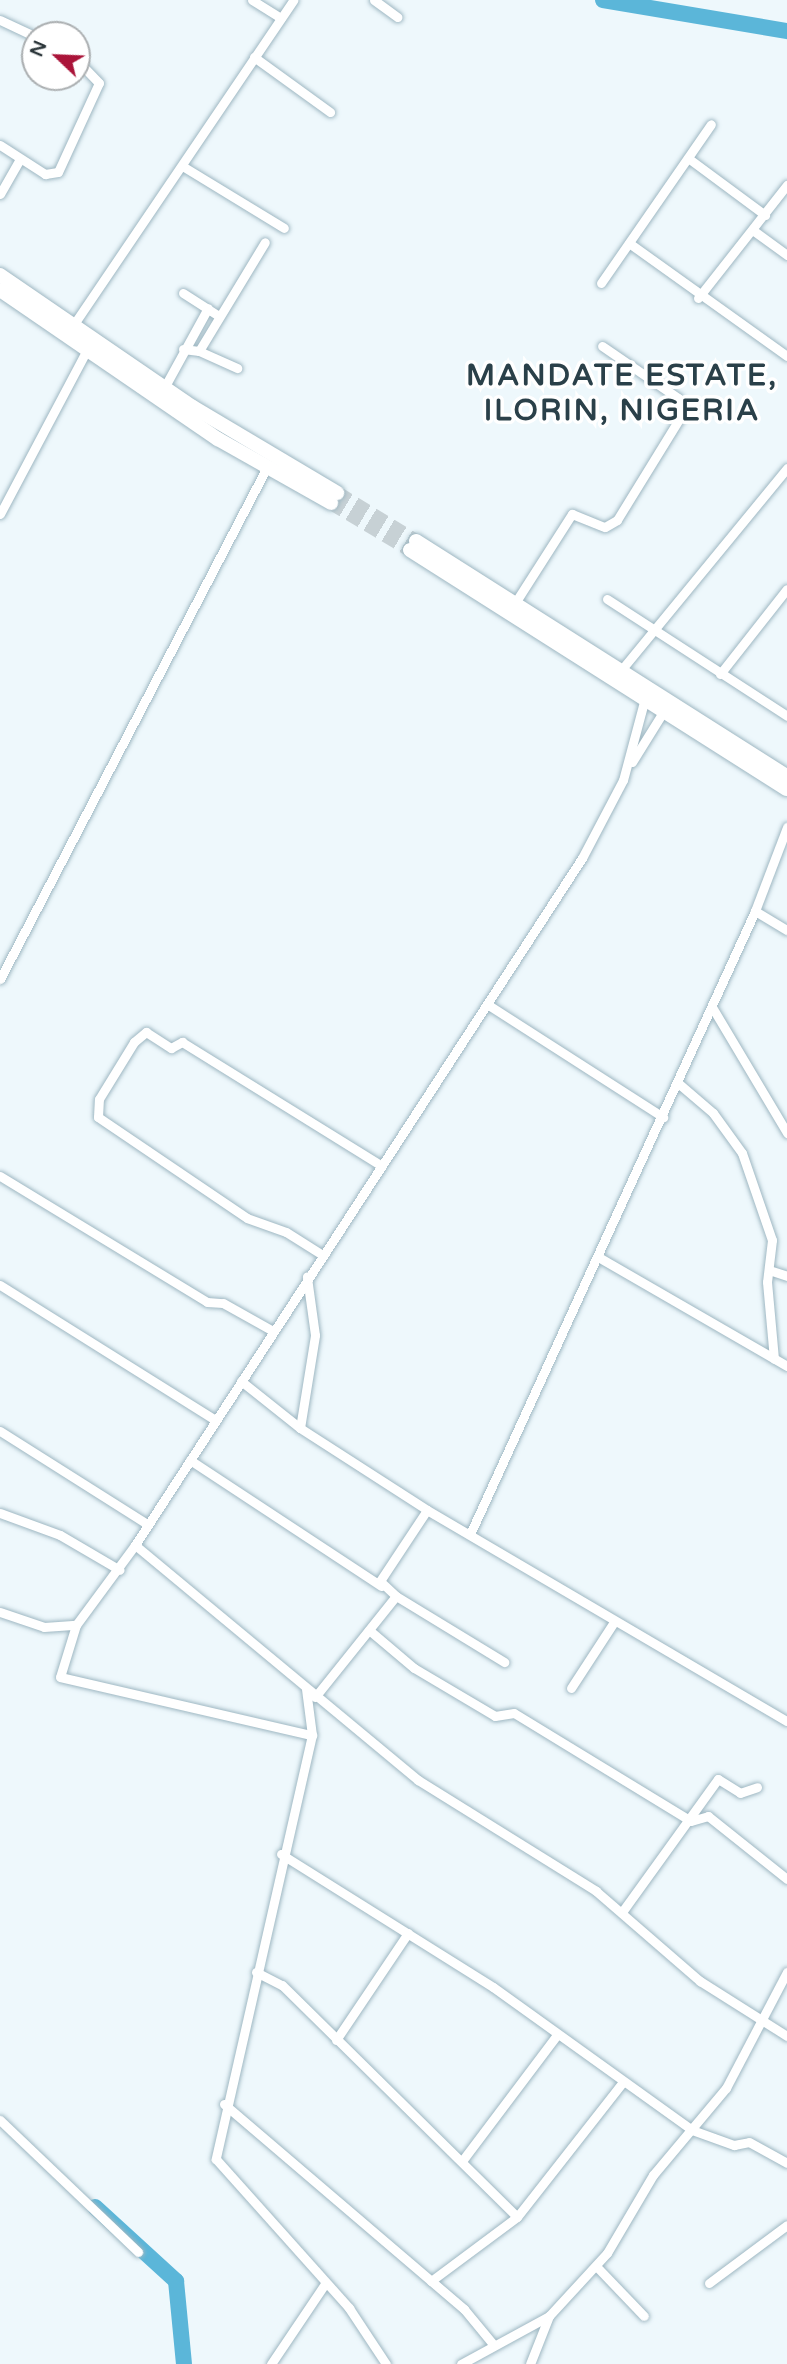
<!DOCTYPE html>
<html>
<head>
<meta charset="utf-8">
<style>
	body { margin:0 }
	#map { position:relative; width:787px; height:2364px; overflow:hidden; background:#eef8fc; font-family:"Varela Round",sans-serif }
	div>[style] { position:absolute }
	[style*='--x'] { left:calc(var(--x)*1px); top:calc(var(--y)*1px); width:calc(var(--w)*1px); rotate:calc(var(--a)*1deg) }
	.river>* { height:16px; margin:-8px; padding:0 8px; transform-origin:8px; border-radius:8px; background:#5bb6d9 }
	.primary-tunnel>* { height:14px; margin-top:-7px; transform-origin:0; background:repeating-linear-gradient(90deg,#c7d1d5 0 14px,transparent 0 21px) }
	.roads { filter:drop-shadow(0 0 2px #9eb7c2) drop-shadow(0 0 2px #9eb7c2) }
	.street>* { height:9px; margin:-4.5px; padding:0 4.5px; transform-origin:4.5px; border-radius:4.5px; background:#fff }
	.primary>* { height:14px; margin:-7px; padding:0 7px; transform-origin:7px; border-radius:7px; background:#fff }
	span { translate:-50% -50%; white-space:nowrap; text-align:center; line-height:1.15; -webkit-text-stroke:7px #fff; paint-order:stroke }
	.district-label { font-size:30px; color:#2a4049; font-weight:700; letter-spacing:2px }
	.north { position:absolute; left:21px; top:21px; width:70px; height:70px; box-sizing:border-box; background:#fff; border:2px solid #abafb1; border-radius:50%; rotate:293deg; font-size:19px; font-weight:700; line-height:28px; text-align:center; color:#2d373b }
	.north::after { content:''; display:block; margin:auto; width:24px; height:32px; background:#aa1439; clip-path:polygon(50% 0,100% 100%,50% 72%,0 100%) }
</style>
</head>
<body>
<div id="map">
	<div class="river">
		<i style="--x:603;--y:0;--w:187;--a:9.6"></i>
		<i style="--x:95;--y:2207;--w:110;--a:42.4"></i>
		<i style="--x:176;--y:2281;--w:83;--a:84.5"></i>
	</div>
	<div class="primary-tunnel">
		<i style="--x:337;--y:493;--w:92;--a:31.3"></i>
		<i style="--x:331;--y:503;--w:92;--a:30.7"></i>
	</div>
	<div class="roads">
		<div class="street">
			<i style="--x:252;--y:0;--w:34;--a:32"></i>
			<i style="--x:374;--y:0;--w:29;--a:36"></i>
			<i style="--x:0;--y:20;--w:38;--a:25"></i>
			<i style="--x:254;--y:57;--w:94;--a:35.9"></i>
			<i style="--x:0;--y:145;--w:54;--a:32.8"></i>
			<i style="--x:45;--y:174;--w:13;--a:-9"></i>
			<i style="--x:58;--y:172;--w:98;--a:-65.3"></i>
			<i style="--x:99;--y:83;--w:32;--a:-134"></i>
			<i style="--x:688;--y:158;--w:96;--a:36.5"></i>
			<i style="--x:184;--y:167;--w:117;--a:31.4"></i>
			<i style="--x:0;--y:194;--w:40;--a:-60.3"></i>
			<i style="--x:754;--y:231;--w:41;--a:36"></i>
			<i style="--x:629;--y:243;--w:194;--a:35.6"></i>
			<i style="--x:601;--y:283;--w:193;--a:-55.3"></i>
			<i style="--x:183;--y:293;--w:43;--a:32.6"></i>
			<i style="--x:698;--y:298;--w:144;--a:-51.8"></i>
			<i style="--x:72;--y:327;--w:395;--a:-55.9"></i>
			<i style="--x:183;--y:349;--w:16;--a:7"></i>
			<i style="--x:199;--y:351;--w:127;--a:-58.8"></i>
			<i style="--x:199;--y:351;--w:42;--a:24.1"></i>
			<i style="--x:164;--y:388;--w:91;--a:-61.2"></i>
			<i style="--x:0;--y:514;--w:186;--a:-62.1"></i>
			<i style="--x:607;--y:599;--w:215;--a:33"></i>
			<i style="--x:515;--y:603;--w:106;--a:-57.4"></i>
			<i style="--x:572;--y:514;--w:35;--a:22"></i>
			<i style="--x:605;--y:527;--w:14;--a:-30"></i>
			<i style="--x:617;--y:520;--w:122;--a:-58.4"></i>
			<i style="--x:681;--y:416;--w:18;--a:-99"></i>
			<i style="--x:678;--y:398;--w:92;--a:-145.6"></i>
			<i style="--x:622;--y:669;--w:260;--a:-50.6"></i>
			<i style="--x:720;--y:674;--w:108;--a:-51.8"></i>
			<i style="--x:645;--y:698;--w:85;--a:105"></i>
			<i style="--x:623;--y:780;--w:88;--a:117.7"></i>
			<i style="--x:582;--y:858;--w:820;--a:123.05"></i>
			<i style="--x:135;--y:1545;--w:368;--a:39.7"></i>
			<i style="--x:418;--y:1780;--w:210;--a:31.9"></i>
			<i style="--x:596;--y:1891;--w:138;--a:40.9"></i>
			<i style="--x:700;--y:1981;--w:103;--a:32.3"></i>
			<i style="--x:632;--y:762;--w:62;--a:-58.1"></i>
			<i style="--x:755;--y:911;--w:37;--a:31"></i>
			<i style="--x:0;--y:979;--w:580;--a:-62.46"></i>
			<i style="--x:490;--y:1006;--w:206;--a:32.7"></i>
			<i style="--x:712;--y:1007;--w:147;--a:59.2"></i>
			<i style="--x:678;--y:1083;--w:46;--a:40.6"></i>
			<i style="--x:713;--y:1113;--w:49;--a:54.1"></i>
			<i style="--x:742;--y:1153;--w:92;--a:71"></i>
			<i style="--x:772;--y:1240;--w:42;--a:96.8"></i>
			<i style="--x:767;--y:1282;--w:77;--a:84.8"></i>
			<i style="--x:0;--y:1176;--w:242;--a:31.3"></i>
			<i style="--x:207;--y:1302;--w:16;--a:4"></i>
			<i style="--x:223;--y:1303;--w:57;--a:29.2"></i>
			<i style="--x:321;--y:1254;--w:41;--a:-147.8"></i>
			<i style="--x:286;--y:1232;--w:41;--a:-160.3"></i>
			<i style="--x:247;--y:1218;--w:180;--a:-145.9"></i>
			<i style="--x:98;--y:1117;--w:18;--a:-87"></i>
			<i style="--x:99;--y:1099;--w:67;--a:-58.4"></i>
			<i style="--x:134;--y:1042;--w:16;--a:-40"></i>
			<i style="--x:146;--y:1032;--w:30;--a:33"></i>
			<i style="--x:171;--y:1048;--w:13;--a:-29"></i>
			<i style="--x:182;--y:1042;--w:235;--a:31.8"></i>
			<i style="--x:600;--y:1258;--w:216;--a:30"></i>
			<i style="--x:769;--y:1270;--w:19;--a:18"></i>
			<i style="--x:0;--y:1285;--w:252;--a:32.1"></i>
			<i style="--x:241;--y:1381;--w:75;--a:38.5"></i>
			<i style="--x:300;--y:1428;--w:151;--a:32.8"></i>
			<i style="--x:427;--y:1510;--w:417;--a:30.4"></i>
			<i style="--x:300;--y:1428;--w:94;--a:-80.8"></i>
			<i style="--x:315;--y:1335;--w:59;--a:-97.9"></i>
			<i style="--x:0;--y:1431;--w:174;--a:32.3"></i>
			<i style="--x:190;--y:1460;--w:229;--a:33.4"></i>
			<i style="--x:0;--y:1513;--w:64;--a:20.1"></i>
			<i style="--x:60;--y:1535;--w:69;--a:30.3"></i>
			<i style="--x:471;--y:1532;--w:683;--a:-65.42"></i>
			<i style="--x:755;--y:911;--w:90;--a:-69.1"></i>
			<i style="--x:396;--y:1596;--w:127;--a:31.4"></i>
			<i style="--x:0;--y:1612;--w:46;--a:18.8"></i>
			<i style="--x:44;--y:1627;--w:32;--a:-4"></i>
			<i style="--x:76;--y:1625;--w:99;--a:-53.6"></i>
			<i style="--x:76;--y:1625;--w:54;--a:107.1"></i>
			<i style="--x:60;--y:1677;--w:259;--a:13"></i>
			<i style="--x:369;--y:1630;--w:59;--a:40.2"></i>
			<i style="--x:414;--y:1668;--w:94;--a:30.7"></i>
			<i style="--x:495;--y:1716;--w:19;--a:-9"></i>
			<i style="--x:514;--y:1713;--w:207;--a:31.4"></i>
			<i style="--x:691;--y:1821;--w:18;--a:-16"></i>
			<i style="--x:708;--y:1816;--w:101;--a:38.6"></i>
			<i style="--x:571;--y:1688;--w:79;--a:-56.9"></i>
			<i style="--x:306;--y:1689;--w:46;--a:82.6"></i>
			<i style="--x:312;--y:1735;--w:435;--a:102.8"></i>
			<i style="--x:216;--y:2159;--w:200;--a:48.2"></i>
			<i style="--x:349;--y:2308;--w:67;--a:56.5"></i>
			<i style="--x:315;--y:1697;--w:129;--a:-51.3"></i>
			<i style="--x:396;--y:1596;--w:22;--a:-137"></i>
			<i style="--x:380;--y:1581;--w:85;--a:-56.5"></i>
			<i style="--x:281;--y:1854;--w:250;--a:32.1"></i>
			<i style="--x:493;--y:1987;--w:245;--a:35.7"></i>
			<i style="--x:692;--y:2130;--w:45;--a:19.7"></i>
			<i style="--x:734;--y:2145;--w:15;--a:-11"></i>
			<i style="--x:749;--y:2142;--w:43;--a:28.9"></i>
			<i style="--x:622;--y:1912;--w:164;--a:-54.2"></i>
			<i style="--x:718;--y:1779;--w:26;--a:32"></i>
			<i style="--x:740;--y:1793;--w:18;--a:-19"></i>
			<i style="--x:256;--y:1972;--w:29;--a:27"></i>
			<i style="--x:282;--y:1985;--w:330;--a:44.6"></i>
			<i style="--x:336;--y:2040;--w:129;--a:-56.1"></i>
			<i style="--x:224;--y:2104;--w:316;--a:40.5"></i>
			<i style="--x:464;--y:2309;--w:44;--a:50.5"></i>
			<i style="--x:0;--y:2120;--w:191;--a:43.7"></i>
			<i style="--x:462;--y:2161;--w:158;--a:-53"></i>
			<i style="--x:596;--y:2266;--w:69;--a:46.2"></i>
			<i style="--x:431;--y:2281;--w:107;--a:-36.7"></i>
			<i style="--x:517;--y:2217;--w:170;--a:-51.9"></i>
			<i style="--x:709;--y:2283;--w:97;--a:-36.6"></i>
			<i style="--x:271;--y:2364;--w:95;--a:-56.1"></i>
			<i style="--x:461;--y:2364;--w:100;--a:-28.6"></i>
			<i style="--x:549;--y:2316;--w:86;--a:-47.4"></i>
			<i style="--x:607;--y:2253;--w:91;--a:-59.5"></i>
			<i style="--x:653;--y:2175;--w:114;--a:-50"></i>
			<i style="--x:726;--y:2088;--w:131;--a:-62.3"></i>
			<i style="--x:530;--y:2364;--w:52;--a:-68.4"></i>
		</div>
		<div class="primary">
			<i style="--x:0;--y:275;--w:234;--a:34.4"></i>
			<i style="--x:193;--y:407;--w:168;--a:30.8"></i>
			<i style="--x:0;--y:290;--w:264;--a:34.4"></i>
			<i style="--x:218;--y:439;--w:130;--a:29.5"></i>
			<i style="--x:416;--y:541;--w:439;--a:32.4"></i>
			<i style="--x:410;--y:550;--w:446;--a:32.4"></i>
		</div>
	</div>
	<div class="district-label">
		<span style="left:622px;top:393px">MANDATE ESTATE,<br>ILORIN, NIGERIA</span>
	</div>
	<div class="north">N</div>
</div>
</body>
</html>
